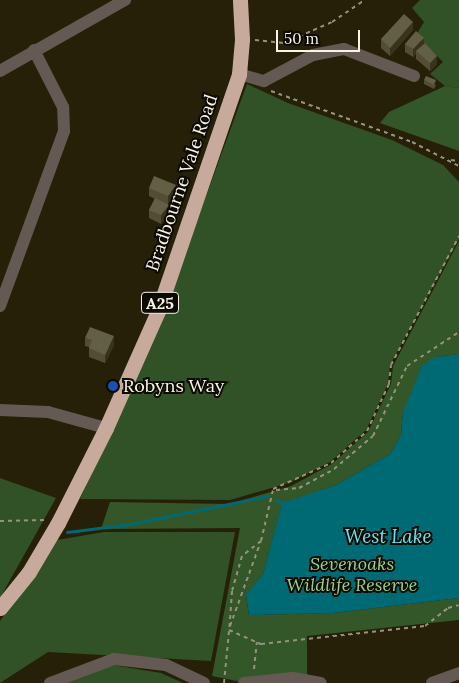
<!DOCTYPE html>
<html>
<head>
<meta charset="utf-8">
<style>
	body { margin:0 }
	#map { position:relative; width:459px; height:683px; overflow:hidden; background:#252007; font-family:Lora,serif }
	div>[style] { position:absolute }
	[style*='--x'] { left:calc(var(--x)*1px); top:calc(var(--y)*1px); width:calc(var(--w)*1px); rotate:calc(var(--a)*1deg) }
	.green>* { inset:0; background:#315126 }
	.forest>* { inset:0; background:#345729 }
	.water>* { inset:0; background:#006a74 }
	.stream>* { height:3px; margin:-1.5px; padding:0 1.5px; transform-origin:1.5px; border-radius:1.5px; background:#006a74 }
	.path>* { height:2px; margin-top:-1px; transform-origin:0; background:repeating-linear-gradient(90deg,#96927f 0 4px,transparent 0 8px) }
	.minor>* { height:12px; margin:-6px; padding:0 6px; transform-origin:6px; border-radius:6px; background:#655a53 }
	.highway>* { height:15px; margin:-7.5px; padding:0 7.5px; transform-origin:7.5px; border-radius:7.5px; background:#c7aa9b }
	.wall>* { inset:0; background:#524d34 }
	.shaded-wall>* { inset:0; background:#38331a }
	.building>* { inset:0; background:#635f47 }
	.dots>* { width:14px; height:14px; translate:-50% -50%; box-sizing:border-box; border:2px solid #0c0a02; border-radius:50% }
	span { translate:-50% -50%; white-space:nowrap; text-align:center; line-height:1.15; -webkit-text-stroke:4px #0c0a02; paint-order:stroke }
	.shield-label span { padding:1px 4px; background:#0c0a02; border:1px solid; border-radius:4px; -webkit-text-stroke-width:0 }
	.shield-label { font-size:16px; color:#f8f5e6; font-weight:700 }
	.street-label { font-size:18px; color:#f8f5e6 }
	.poi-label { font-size:18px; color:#f8f5e6 }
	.left { translate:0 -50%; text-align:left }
	.park-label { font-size:18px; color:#9ad189; font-style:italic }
	.water-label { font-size:19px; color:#68e5f3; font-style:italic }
	.scale { position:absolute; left:276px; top:30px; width:84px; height:22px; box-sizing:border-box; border:2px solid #f8f5e6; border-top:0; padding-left:6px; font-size:15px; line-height:18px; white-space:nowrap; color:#f8f5e6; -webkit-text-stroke:4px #0c0a02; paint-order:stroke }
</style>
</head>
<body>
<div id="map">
	<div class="green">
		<i style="clip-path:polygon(420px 0,459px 0,459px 88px,445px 86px,430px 74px,443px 62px,416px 35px,424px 22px,412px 8px)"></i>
		<i style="clip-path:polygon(247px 84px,288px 103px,392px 140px,443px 165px,459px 182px,459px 239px,390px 365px,388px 384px,366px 430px,330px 462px,289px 483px,230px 500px,80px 499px,154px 339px)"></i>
		<i style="clip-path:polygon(0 478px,56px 498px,0 598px)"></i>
		<i style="clip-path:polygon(104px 532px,235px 532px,211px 661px,48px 652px,0 683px,0 621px,57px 540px)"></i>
		<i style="clip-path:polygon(113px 665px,161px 673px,183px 683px,61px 683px)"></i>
	</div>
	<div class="forest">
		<i style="clip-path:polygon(445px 86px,459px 88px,459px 151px,380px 123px,389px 112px)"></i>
		<i style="clip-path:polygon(459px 241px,459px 354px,436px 357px,403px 412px,401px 435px,390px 454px,336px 485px,282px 504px,263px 574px,246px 596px,249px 615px,333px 613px,459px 598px,459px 620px,307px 636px,307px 675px,237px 681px,212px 676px,240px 528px,101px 529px,110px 502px,229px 504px,291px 486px,332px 464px,368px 432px,391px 384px,393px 366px)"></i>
	</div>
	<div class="water">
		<i style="clip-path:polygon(459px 354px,459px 598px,333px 613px,249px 615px,246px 595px,263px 574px,282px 503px,336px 485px,390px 454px,401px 435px,403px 412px,422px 366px,435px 357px)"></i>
	</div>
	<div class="stream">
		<i style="--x:276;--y:500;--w:7;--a:27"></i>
		<i style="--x:67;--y:532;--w:64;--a:-7.2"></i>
		<i style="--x:130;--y:524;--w:141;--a:-11.5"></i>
	</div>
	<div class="path">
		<i style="--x:255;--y:40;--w:29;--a:6"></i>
		<i style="--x:284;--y:43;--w:52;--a:-23.6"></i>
		<i style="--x:332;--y:22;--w:40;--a:-34"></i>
		<i style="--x:271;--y:91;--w:150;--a:19.9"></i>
		<i style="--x:412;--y:142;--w:53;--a:27.1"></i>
		<i style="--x:451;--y:160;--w:8;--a:7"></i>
		<i style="--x:273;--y:489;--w:64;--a:-24.1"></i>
		<i style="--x:331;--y:463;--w:48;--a:-41.6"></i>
		<i style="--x:367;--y:431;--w:52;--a:-64.9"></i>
		<i style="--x:389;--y:384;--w:19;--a:-84"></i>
		<i style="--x:391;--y:365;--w:146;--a:-62.2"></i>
		<i style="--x:276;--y:490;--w:23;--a:-5"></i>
		<i style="--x:299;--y:488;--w:40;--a:-28"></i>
		<i style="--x:334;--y:469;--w:51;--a:-40.2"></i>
		<i style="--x:373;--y:436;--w:78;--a:-64.1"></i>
		<i style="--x:407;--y:366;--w:62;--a:-33.2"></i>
		<i style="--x:0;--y:521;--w:44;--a:-1.3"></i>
		<i style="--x:261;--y:541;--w:24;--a:142"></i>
		<i style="--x:242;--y:556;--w:36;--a:106"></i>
		<i style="--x:232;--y:591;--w:39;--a:94"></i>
		<i style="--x:229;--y:630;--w:35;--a:24"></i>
		<i style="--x:261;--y:644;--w:165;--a:-6.3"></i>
		<i style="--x:425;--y:626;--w:29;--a:-38"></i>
		<i style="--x:448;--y:608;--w:11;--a:-15"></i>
		<i style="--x:230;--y:626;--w:90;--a:-70"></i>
		<i style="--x:261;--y:541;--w:52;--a:-76.8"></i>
		<i style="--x:254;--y:669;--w:27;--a:-84"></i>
		<i style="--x:224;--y:683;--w:52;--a:-84.5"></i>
	</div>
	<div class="minor">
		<i style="--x:0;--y:71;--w:144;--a:-29.6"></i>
		<i style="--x:239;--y:74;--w:26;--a:16"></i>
		<i style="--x:264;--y:81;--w:55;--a:-28"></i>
		<i style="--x:313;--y:55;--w:32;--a:-11"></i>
		<i style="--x:344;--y:49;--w:75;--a:21.1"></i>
		<i style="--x:0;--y:306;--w:186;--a:-69.9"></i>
		<i style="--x:64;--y:131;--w:24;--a:-92"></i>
		<i style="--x:63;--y:107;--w:64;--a:-117"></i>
		<i style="--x:0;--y:410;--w:48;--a:2.4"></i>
		<i style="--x:48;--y:412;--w:60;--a:15.4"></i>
		<i style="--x:50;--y:683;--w:68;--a:-20.6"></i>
		<i style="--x:114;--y:659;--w:52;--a:6.6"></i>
		<i style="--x:166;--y:665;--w:42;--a:25.3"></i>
		<i style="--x:244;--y:683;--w:49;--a:-5.8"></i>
		<i style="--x:293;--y:678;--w:28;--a:10"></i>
		<i style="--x:432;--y:683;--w:29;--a:-20"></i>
	</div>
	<div class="highway">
		<i style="--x:0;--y:608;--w:46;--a:-51.1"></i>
		<i style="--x:29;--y:572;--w:57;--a:-59.4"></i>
		<i style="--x:58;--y:523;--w:106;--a:-63.2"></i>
		<i style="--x:106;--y:428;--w:128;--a:-66"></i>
		<i style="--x:158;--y:311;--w:250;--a:-71.1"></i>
		<i style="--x:239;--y:74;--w:35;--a:-85"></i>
		<i style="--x:242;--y:39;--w:39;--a:-93"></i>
	</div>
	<div class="wall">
		<i style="clip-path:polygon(413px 30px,390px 56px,381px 48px,381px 39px)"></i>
		<i style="clip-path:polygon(405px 44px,424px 44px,437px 64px,430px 71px,416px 59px,416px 54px,413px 57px,405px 52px)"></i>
		<i style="clip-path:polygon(424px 80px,436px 85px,434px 89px,424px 84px)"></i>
		<i style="clip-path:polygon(149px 188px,176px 193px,168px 204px,169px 213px,161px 224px,149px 218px,149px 210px,155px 199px,149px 196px)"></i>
		<i style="clip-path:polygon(85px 338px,114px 345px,105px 363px,89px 357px,89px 347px,85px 346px)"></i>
	</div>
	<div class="shaded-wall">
		<i style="clip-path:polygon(413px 22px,413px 30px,390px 56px,390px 48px)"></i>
		<i style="clip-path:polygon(424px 38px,424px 46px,416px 51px,416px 54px,413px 57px,413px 49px)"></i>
		<i style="clip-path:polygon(437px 56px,437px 64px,430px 71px,430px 63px)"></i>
		<i style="clip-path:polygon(176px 185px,176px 193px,168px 204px,168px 196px)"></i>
		<i style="clip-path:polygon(169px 205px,169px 213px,161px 224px,161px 215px)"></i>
		<i style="clip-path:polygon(114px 336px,114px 345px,105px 363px,105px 355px)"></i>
	</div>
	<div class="building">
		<i style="clip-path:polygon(404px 14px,413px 22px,390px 48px,381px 39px)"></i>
		<i style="clip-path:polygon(416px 31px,424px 38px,413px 49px,405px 44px)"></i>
		<i style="clip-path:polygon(425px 43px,437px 56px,430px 63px,416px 51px)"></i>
		<i style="clip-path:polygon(426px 76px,436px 80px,434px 85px,424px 80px)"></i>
		<i style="clip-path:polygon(154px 176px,176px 185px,168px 196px,149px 188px)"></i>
		<i style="clip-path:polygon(155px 198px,169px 205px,161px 215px,149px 210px)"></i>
		<i style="clip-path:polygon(90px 327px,114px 336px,105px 355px,89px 348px,92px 340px,85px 338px)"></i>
	</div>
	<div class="dots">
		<i style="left:113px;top:386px;background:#1a4fb4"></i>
	</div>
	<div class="shield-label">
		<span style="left:160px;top:303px">A25</span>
	</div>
	<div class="street-label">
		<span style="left:182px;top:183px;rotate:-71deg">Bradbourne Vale Road</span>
	</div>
	<div class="poi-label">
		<span class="left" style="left:123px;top:386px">Robyns Way</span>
	</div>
	<div class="park-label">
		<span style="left:352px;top:575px">Sevenoaks<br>Wildlife Reserve</span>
	</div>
	<div class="water-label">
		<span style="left:388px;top:537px">West Lake</span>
	</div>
	<div class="scale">50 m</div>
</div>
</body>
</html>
